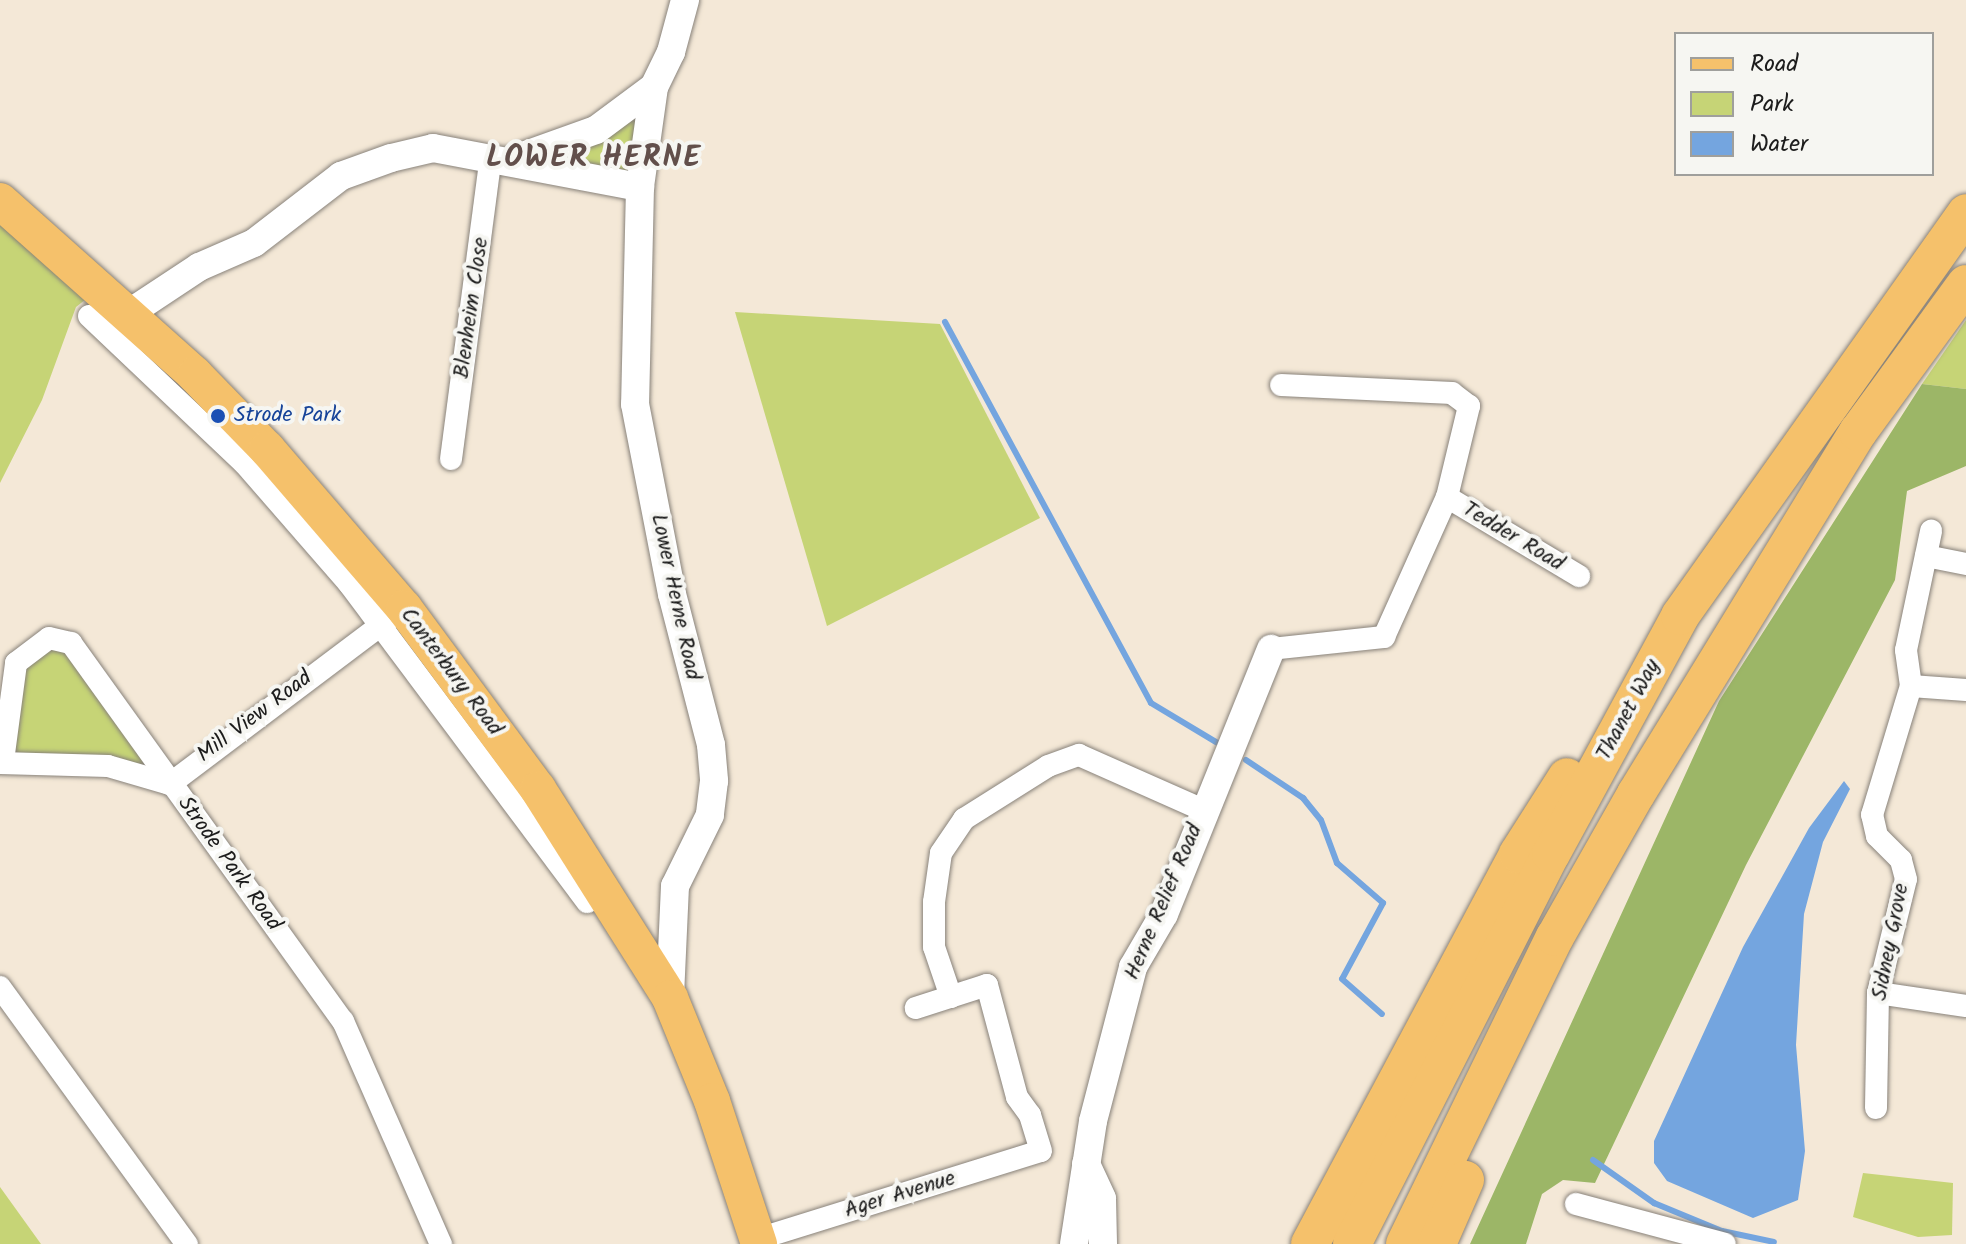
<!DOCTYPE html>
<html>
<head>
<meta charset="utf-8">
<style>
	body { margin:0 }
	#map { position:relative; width:1966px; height:1244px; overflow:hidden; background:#f4e8d7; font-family:Kalam,sans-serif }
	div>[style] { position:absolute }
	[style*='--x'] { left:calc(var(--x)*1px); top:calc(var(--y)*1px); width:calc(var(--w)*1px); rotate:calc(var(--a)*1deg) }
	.green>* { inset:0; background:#c6d476 }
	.forest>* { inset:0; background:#9cb667 }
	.water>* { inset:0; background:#74a5df }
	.stream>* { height:6px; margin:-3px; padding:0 3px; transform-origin:3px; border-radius:3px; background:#74a5df }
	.roads { filter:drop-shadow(0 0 2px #88827a) drop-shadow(0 0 2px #88827a) }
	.minor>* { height:22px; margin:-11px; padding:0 11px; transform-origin:11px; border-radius:11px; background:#fff }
	.tertiary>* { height:28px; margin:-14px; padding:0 14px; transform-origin:14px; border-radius:14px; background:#fff }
	.primary>* { height:36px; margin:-18px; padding:0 18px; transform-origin:18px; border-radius:18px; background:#f5c16b }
	.trunk>* { height:38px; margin:-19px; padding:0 19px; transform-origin:19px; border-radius:19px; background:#f5c16b }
	.dots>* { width:22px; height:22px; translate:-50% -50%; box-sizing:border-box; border:4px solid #f6f6f2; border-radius:50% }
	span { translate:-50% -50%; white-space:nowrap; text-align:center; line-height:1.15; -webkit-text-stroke:8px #f6f6f2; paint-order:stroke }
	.street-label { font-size:22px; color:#1c1c1c }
	.transit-label { font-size:22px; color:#164399 }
	.left { translate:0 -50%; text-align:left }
	.district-label { font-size:30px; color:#624f4b; font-weight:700; letter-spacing:2px }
	.legend { position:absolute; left:1674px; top:32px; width:260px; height:144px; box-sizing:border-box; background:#f6f6f2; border:2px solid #9f9f9c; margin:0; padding:10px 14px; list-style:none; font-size:24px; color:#1c1c1c }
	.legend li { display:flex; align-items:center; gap:16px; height:40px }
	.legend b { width:40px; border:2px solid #9f9f9c }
</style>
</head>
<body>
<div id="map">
	<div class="green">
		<i style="clip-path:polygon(654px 87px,640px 187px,511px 160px)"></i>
		<i style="clip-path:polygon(0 201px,100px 288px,76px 307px,42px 400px,0 483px)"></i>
		<i style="clip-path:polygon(735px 312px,940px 324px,1040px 518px,827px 626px)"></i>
		<i style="clip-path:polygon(1966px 320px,1966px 389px,1922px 384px)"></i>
		<i style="clip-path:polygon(71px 643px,170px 784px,3px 761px,16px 663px)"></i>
		<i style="clip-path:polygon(1863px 1173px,1953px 1183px,1952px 1235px,1918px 1237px,1853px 1217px)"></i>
		<i style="clip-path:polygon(0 1187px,41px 1244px,0 1244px)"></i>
	</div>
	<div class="forest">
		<i style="clip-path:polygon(1922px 384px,1966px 389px,1966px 466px,1907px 491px,1895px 580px,1746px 865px,1595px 1183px,1563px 1180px,1542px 1194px,1526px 1244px,1470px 1244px,1719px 701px)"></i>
	</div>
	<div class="water">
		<i style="clip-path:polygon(1844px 781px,1850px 789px,1823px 842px,1804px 914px,1796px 1045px,1805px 1151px,1798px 1200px,1753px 1218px,1667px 1181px,1654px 1163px,1654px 1141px,1743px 947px,1809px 828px)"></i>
	</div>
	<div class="stream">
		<i style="--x:945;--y:322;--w:433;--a:61.6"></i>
		<i style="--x:1151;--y:703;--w:76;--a:31"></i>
		<i style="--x:1246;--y:760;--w:69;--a:33.7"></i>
		<i style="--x:1303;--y:798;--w:28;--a:51"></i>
		<i style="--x:1321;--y:820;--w:46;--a:69.6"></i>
		<i style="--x:1337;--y:863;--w:61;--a:41"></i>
		<i style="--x:1383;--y:903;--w:86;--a:118.3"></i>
		<i style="--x:1342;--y:979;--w:53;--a:41.2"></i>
		<i style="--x:1593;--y:1160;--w:75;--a:35.2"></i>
		<i style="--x:1654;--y:1203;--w:74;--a:22.4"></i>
		<i style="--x:1722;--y:1231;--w:53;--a:11.9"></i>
	</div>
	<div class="roads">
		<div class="minor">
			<i style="--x:89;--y:316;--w:215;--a:43.5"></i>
			<i style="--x:245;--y:464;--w:160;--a:49"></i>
			<i style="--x:350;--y:585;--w:396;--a:53.2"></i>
			<i style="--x:451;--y:459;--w:305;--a:-82.5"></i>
			<i style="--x:1447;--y:497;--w:154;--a:30.9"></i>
			<i style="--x:1926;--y:556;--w:41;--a:11.3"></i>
			<i style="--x:1271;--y:649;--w:114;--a:-6.1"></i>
			<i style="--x:1384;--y:637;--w:154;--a:-65.8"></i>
			<i style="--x:1447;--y:497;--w:94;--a:-76.4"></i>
			<i style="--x:1469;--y:406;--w:21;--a:-143"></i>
			<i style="--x:1452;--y:393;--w:171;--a:-177.3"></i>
			<i style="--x:1911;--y:686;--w:55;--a:4.2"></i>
			<i style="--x:3;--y:761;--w:99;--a:-82.4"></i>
			<i style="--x:16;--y:663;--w:41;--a:-37.1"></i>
			<i style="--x:49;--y:638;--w:23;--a:13"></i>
			<i style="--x:71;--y:643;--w:466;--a:54.3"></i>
			<i style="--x:343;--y:1021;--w:244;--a:66.3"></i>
			<i style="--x:0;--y:763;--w:108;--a:1.6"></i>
			<i style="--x:108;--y:766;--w:65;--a:16.2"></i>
			<i style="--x:170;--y:784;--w:279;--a:-37"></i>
			<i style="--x:0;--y:987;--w:318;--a:54"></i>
			<i style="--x:1878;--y:993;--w:89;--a:8.4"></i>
			<i style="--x:951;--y:997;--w:53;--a:-108.8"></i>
			<i style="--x:934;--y:947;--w:45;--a:-90"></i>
			<i style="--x:934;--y:902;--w:49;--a:-81.9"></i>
			<i style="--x:941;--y:853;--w:41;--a:-55.9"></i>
			<i style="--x:964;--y:819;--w:99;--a:-32.2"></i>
			<i style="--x:1048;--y:766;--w:33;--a:-20"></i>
			<i style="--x:1079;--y:755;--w:136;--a:23.9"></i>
			<i style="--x:1876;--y:1108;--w:115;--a:-89"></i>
			<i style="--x:1878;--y:993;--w:117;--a:-76.2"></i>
			<i style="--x:1906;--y:879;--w:20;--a:-105"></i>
			<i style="--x:1901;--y:860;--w:34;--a:-135"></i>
			<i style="--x:1877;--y:836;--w:22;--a:-103"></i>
			<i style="--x:1872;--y:815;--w:135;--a:-73.2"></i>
			<i style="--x:1911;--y:686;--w:36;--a:-98"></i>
			<i style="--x:1906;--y:650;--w:122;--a:-78.1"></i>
			<i style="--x:1576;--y:1204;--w:154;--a:15"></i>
			<i style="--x:758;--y:1239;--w:296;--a:-17.3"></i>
			<i style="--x:1041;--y:1151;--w:38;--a:-107"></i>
			<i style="--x:1030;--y:1115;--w:22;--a:-126"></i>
			<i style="--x:1017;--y:1097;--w:116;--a:-105"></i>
			<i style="--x:987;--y:985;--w:75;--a:162.1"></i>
		</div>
		<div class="tertiary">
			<i style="--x:654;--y:87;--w:101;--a:98"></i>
			<i style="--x:640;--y:187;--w:217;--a:91.3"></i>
			<i style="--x:635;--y:404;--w:194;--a:79"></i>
			<i style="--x:672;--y:594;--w:156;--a:75.5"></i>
			<i style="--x:711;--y:745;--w:36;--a:85"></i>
			<i style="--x:714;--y:781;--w:34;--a:97"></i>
			<i style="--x:710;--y:815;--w:79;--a:116.2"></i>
			<i style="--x:675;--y:886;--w:112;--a:92.6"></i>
			<i style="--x:512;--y:160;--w:89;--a:-19.7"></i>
			<i style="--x:596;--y:130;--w:72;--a:-36.6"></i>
			<i style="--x:654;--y:87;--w:39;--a:-64"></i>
			<i style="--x:671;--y:52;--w:54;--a:-74.9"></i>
			<i style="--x:128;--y:314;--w:85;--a:-33.5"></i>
			<i style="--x:199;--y:267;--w:60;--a:-23.6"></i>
			<i style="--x:254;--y:243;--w:110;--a:-37.6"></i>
			<i style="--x:341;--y:176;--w:53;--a:-19.8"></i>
			<i style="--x:391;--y:158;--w:43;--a:-13.4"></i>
			<i style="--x:433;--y:148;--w:211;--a:10.7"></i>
			<i style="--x:1086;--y:1164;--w:38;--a:65"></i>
			<i style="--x:1102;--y:1199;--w:45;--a:88.7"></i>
			<i style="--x:1074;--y:1244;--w:124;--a:-81.2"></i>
			<i style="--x:1093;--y:1121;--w:159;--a:-75.4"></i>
			<i style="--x:1133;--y:967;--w:61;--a:-59.7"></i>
			<i style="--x:1164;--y:914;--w:286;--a:-68"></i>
		</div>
		<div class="primary">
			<i style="--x:0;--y:201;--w:261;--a:41.7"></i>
			<i style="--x:195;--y:375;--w:103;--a:45.8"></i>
			<i style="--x:267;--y:449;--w:210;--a:49.3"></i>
			<i style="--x:404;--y:608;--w:225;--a:53.5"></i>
			<i style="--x:538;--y:789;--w:247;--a:57.7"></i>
			<i style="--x:670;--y:998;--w:111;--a:67.8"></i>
			<i style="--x:712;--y:1101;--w:151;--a:71.8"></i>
		</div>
		<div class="trunk">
			<i style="--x:1310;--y:1244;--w:442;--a:-61.9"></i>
			<i style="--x:1518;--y:854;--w:91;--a:-57.5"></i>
			<i style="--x:1352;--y:1244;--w:438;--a:-63"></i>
			<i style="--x:1551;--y:854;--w:271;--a:-61.5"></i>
			<i style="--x:1680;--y:616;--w:494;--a:-54.6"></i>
			<i style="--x:1405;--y:1244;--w:342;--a:-64"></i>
			<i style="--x:1555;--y:937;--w:164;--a:-60.5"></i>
			<i style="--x:1636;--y:794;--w:425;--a:-58.5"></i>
			<i style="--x:1858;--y:432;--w:183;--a:-53.9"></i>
			<i style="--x:1437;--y:1244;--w:70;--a:-66.4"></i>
		</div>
	</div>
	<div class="dots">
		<i style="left:218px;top:416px;background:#1a4fb4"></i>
	</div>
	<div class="street-label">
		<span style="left:472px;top:308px;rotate:-82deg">Blenheim Close</span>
		<span style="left:1513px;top:537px;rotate:31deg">Tedder Road</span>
		<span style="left:675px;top:597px;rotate:78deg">Lower Herne Road</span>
		<span style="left:451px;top:672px;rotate:53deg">Canterbury Road</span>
		<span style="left:1629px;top:710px;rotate:-62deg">Thanet Way</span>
		<span style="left:255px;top:717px;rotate:-37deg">Mill View Road</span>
		<span style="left:229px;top:864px;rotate:54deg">Strode Park Road</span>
		<span style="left:1164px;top:902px;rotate:-67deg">Herne Relief Road</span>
		<span style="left:1891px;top:942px;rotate:-79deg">Sidney Grove</span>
		<span style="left:900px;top:1195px;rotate:-17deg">Ager Avenue</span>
	</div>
	<div class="transit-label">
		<span class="left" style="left:234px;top:416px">Strode Park</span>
	</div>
	<div class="district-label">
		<span style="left:594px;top:158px">LOWER HERNE</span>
	</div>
	<ul class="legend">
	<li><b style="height:10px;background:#f5c16b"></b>Road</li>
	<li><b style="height:22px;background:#c6d476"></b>Park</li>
	<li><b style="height:22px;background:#74a5df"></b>Water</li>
	</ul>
</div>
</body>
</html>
